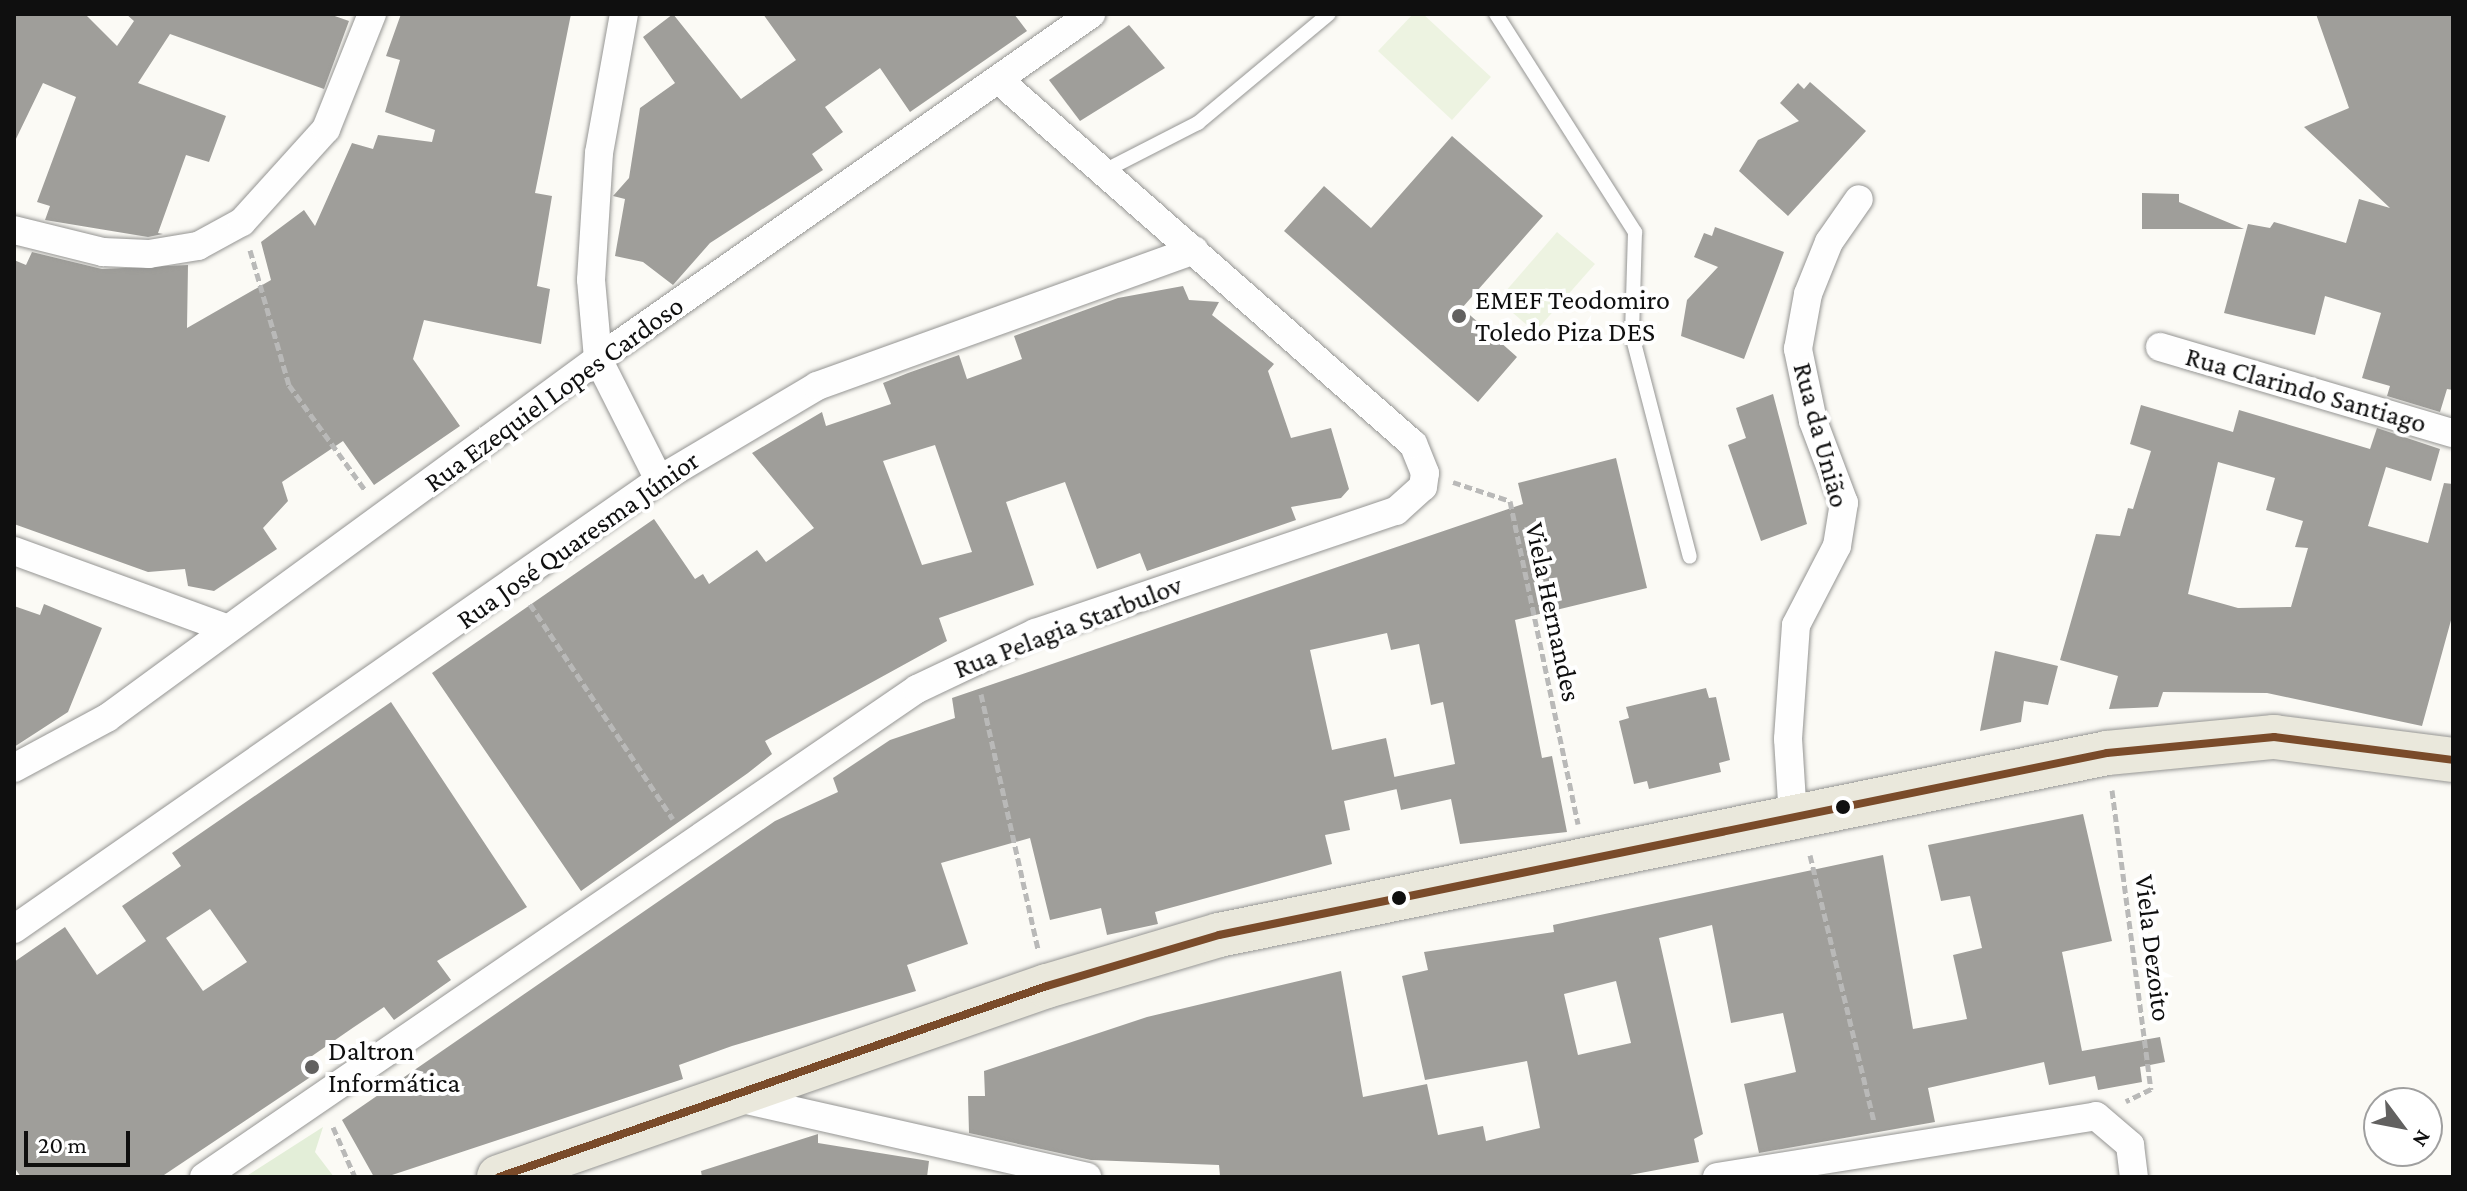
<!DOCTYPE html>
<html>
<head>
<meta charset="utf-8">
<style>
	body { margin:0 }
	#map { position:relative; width:2467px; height:1191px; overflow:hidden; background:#fbfaf5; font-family:"Crimson Pro",serif }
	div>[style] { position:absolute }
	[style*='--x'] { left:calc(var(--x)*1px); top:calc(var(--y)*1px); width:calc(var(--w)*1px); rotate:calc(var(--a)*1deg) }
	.green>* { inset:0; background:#e3eed8 }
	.pitch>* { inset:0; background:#edf3e1 }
	.building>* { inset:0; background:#9f9e9a }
	.path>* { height:5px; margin-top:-2.5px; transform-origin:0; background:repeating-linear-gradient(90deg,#b9b9b8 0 8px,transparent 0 12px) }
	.roads { filter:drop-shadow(0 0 2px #959593) drop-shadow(0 0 2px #959593) }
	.lane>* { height:14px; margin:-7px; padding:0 7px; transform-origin:7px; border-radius:7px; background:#fefefe }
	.street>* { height:28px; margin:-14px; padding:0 14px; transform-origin:14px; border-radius:14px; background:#fefefe }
	.primary>* { height:44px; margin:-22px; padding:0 22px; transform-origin:22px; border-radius:22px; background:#eae8dc }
	.bus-1>* { height:8px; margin:-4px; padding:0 4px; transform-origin:4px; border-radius:4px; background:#7a4b2a }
	.dots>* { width:22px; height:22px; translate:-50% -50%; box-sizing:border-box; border:4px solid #fff; border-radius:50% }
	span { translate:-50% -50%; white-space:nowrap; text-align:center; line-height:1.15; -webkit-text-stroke:8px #fff; paint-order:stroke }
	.poi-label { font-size:28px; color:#0f0f0f }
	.left { translate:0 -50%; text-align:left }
	.street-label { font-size:28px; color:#0f0f0f }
	.frame { position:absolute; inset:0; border:16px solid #0f0f0f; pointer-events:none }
	.north { position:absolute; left:2363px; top:1087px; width:80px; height:80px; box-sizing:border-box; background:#fff; border:2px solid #9f9f9f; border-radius:50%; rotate:122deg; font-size:22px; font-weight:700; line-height:32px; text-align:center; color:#0f0f0f }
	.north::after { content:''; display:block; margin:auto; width:28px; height:36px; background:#626160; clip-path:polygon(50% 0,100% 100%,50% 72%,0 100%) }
	.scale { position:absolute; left:24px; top:1131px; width:106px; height:36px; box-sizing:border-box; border:4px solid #0f0f0f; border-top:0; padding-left:10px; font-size:24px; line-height:28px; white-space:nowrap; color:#0f0f0f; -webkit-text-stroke:6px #fff; paint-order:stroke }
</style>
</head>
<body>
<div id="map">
	<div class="green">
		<i style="clip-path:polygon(323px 1127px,315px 1152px,334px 1177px,245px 1177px)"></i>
	</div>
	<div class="pitch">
		<i style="clip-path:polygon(1413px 14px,1423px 14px,1491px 77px,1452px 120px,1378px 51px)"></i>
		<i style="clip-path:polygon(1557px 232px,1595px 264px,1535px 332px,1498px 300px)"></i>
	</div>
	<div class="building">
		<i style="clip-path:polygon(14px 14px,85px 14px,117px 46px,134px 21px,126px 14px,329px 14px,349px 21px,324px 89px,170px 34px,138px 83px,226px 116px,209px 162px,186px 155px,158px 233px,163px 234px,148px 237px,45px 220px,50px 206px,37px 202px,76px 97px,43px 83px,14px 143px)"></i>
		<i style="clip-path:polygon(401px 14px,571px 14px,535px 193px,552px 196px,537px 286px,550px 289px,541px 344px,424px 320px,413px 359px,460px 426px,374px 485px,343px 441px,282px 482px,288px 501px,263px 528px,277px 549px,214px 591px,188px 586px,185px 569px,148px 572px,14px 524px,14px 260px,26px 265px,32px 252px,102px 269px,188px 265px,187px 328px,271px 280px,261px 242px,304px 210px,315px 226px,352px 143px,373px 149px,378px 135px,432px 142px,435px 130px,385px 112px,400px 60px,386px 56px)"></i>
		<i style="clip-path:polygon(673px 14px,741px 99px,796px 60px,763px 14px,1014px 14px,1027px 31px,910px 112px,880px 68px,825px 107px,843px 132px,812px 154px,823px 170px,710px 243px,673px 285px,643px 262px,615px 256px,625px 199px,613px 196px,629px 178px,640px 108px,675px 83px,643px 37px)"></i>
		<i style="clip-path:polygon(2316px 14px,2453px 14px,2453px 390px,2447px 389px,2440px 412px,2387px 396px,2390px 386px,2362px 378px,2381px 313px,2325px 296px,2315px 335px,2224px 313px,2248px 224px,2270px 228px,2274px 222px,2346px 243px,2359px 199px,2390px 208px,2304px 127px,2349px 108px)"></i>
		<i style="clip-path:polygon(1129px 25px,1165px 68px,1080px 121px,1049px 80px)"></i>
		<i style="clip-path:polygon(1810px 82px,1866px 131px,1788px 216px,1739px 171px,1758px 140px,1799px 121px,1780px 103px,1798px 83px,1804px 89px)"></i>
		<i style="clip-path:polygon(1452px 136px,1543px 216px,1462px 308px,1517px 357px,1478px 402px,1284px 231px,1324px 186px,1371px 228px)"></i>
		<i style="clip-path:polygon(2142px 193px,2179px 194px,2179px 202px,2244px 229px,2142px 229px)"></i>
		<i style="clip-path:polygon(1715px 227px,1784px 252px,1744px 359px,1681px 336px,1687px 300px,1718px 267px,1694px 257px,1704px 233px,1712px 236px)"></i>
		<i style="clip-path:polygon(evenodd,1183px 286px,1189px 300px,1219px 302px,1212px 315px,1274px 364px,1268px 371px,1291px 438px,1331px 428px,1349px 489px,1341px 498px,1291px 507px,1296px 520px,1147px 571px,1140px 553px,1097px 569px,1065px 482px,1006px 502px,1034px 585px,939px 618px,947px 641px,765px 741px,772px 754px,748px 773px,581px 891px,432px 673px,654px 519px,695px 579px,703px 574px,709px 584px,757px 550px,766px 562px,814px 528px,752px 453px,822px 412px,826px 426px,891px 404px,883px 383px,908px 373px,959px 355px,967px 379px,1022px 359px,1014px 336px,1118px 298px,1183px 286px,935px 445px,972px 552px,922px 565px,883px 461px,935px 445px)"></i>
		<i style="clip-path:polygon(1773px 394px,1807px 524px,1761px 541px,1728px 445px,1746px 438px,1736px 408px)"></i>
		<i style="clip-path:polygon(evenodd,2141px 405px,2233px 432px,2239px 410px,2370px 449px,2377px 428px,2440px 449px,2431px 481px,2386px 467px,2368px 526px,2428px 543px,2444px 483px,2453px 484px,2453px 613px,2422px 726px,2267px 693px,2163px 692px,2158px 707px,2109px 709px,2118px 676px,2060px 660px,2096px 534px,2120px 536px,2128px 508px,2133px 509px,2151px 451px,2130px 444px,2141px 405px,2218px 462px,2275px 478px,2266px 510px,2303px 521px,2295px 547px,2308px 548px,2291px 607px,2238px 608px,2188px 594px,2218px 462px)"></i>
		<i style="clip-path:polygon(1616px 458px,1647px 588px,1515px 620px,1542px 758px,1552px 756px,1567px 832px,1460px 844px,1451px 799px,1401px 810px,1394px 777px,1455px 764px,1443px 702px,1431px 705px,1419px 644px,1391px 650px,1387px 633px,1310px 650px,1332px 750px,1386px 738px,1397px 789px,1344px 801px,1350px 830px,1325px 835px,1332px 864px,1155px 912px,1158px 924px,1107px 935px,1101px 908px,1050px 920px,1030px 838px,941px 863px,968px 944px,907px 965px,916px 991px,732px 1046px,679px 1065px,683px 1079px,386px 1177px,374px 1177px,342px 1120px,775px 821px,838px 792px,833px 778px,890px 740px,955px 718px,952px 698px,1523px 504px,1518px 483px)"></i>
		<i style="clip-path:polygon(44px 604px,102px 628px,68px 712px,14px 747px,14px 606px,40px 615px)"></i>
		<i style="clip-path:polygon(1995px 651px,2058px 666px,2048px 705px,2024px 701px,2021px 722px,1980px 731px)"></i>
		<i style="clip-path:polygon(1706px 688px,1709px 698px,1716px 697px,1730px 760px,1719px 763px,1721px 772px,1649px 789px,1647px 781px,1634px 784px,1619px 721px,1629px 718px,1626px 707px)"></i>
		<i style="clip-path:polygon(evenodd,391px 702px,527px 907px,437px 961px,451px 980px,394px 1020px,384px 1007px,354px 1027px,312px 1056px,321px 1070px,161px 1177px,21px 1177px,14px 1167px,14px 962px,65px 927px,97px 975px,146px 941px,122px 906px,181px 866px,172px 853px,391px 702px,210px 909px,247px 962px,203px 991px,166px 938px,210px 909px)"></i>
		<i style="clip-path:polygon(evenodd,2083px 814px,2112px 941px,2062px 952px,2082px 1051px,2160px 1037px,2165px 1062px,2140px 1067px,2142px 1082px,2098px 1090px,2095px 1076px,2049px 1085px,2044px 1062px,1928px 1088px,1935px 1122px,1759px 1153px,1744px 1084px,1796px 1072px,1783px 1013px,1731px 1023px,1712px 925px,1659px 938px,1703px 1134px,1694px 1139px,1699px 1162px,1619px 1177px,1220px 1176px,1219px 1165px,1091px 1160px,969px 1133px,968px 1096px,985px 1096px,984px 1071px,1147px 1017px,1341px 971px,1363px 1097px,1427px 1084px,1438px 1135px,1483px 1126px,1486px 1141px,1540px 1128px,1527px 1061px,1425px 1080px,1402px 976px,1428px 970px,1424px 952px,1554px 932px,1553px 925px,1883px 855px,1913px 1029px,1967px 1019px,1953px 955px,1982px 948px,1970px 896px,1941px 901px,1928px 845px,2083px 814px,1616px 981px,1631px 1043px,1578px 1055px,1564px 994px,1616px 981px)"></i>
		<i style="clip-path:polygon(818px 1134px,818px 1143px,929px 1161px,927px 1177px,702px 1177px,701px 1171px)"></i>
	</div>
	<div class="path">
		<i style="--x:250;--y:250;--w:141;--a:73.9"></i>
		<i style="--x:289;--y:385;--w:130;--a:54.1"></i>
		<i style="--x:1453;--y:482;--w:60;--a:18.4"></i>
		<i style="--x:1510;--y:501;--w:330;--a:78.1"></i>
		<i style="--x:530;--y:604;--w:258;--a:56.4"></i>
		<i style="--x:981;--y:694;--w:261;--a:77.4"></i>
		<i style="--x:2112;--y:790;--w:302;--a:82.6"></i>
		<i style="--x:2151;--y:1089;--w:28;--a:154"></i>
		<i style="--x:1810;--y:855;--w:274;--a:76.5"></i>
		<i style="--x:333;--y:1127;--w:55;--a:66.3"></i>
	</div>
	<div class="roads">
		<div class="lane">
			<i style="--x:1496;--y:14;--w:259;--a:57.5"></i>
			<i style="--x:1635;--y:232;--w:103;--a:91.7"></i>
			<i style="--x:1632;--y:335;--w:229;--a:75.4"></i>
			<i style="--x:1104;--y:171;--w:106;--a:-27.1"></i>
			<i style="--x:1198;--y:123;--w:170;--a:-39.8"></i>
		</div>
		<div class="street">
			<i style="--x:624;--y:14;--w:141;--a:100.2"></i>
			<i style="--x:599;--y:153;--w:127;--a:93.6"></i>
			<i style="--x:591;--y:280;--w:79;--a:84.9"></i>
			<i style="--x:598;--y:359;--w:136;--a:63.2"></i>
			<i style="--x:14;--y:230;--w:92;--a:13.9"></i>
			<i style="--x:103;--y:252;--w:46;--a:2.5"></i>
			<i style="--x:149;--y:254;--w:50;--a:-9.3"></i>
			<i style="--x:198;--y:246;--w:50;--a:-28.6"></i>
			<i style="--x:242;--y:222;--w:125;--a:-47.9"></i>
			<i style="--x:326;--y:129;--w:124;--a:-68.2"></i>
			<i style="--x:2160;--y:347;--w:305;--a:16.4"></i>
			<i style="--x:14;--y:551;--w:225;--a:20"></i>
			<i style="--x:14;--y:768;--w:106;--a:-28.3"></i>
			<i style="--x:107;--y:718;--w:608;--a:-36.17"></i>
			<i style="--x:598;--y:359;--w:602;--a:-34.98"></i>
			<i style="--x:1793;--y:818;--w:79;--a:-93.6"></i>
			<i style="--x:1788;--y:739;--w:114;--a:-86"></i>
			<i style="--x:1796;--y:625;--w:89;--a:-62.6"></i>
			<i style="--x:1837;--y:546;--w:44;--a:-80.8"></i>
			<i style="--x:1844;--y:503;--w:88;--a:-110.7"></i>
			<i style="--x:1813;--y:421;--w:74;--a:-101.8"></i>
			<i style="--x:1798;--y:349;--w:56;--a:-79.7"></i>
			<i style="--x:1808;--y:294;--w:56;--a:-68"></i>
			<i style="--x:1829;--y:242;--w:52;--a:-55.1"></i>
			<i style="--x:14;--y:929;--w:786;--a:-34.84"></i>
			<i style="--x:659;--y:480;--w:184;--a:-30.7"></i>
			<i style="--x:817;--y:386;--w:401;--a:-19.8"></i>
			<i style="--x:733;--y:1097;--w:363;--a:12.7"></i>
			<i style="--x:204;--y:1177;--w:864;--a:-34.39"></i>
			<i style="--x:917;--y:689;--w:131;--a:-25.4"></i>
			<i style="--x:1035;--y:633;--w:381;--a:-18.7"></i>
			<i style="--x:1396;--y:511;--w:36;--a:-42"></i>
			<i style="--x:1423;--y:487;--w:14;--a:-82"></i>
			<i style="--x:1425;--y:473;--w:31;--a:-112"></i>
			<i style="--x:1413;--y:444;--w:550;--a:-138.69"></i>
			<i style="--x:1717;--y:1177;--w:384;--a:-9.1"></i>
			<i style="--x:2096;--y:1116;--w:45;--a:40.5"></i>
			<i style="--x:2130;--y:1145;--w:32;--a:83"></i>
		</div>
		<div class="primary">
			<i style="--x:499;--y:1177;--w:580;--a:-19.22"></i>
			<i style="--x:1047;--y:986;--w:179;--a:-16.5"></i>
			<i style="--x:1219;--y:935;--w:906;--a:-11.58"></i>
			<i style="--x:2107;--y:753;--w:168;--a:-5.5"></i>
			<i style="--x:2274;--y:737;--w:180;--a:7.3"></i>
		</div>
	</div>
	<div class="bus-1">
		<i style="--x:499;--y:1177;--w:580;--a:-19.22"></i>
		<i style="--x:1047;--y:986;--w:179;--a:-16.5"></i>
		<i style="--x:1219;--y:935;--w:906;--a:-11.58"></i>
		<i style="--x:2107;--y:753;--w:168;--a:-5.5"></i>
		<i style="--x:2274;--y:737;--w:180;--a:7.3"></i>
	</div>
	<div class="dots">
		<i style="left:1459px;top:316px;background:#626160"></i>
		<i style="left:1843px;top:807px;background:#0f0f0f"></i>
		<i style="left:1399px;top:898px;background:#0f0f0f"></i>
		<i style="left:312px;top:1067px;background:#626160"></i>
	</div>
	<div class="poi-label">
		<span class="left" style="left:1475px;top:316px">EMEF Teodomiro<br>Toledo Piza DES</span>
		<span class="left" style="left:328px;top:1067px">Daltron<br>Informática</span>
	</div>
	<div class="street-label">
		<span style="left:2306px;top:390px;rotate:16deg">Rua Clarindo Santiago</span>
		<span style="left:554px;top:394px;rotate:-36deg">Rua Ezequiel Lopes Cardoso</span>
		<span style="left:1821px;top:435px;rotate:75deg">Rua da União</span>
		<span style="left:578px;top:540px;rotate:-35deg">Rua José Quaresma Júnior</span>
		<span style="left:1553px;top:612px;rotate:78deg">Viela Hernandes</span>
		<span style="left:1068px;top:627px;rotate:-21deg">Rua Pelagia Starbulov</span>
		<span style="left:2153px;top:948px;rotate:83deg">Viela Dezoito</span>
	</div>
	<div class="frame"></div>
	<div class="north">N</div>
	<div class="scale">20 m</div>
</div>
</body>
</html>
